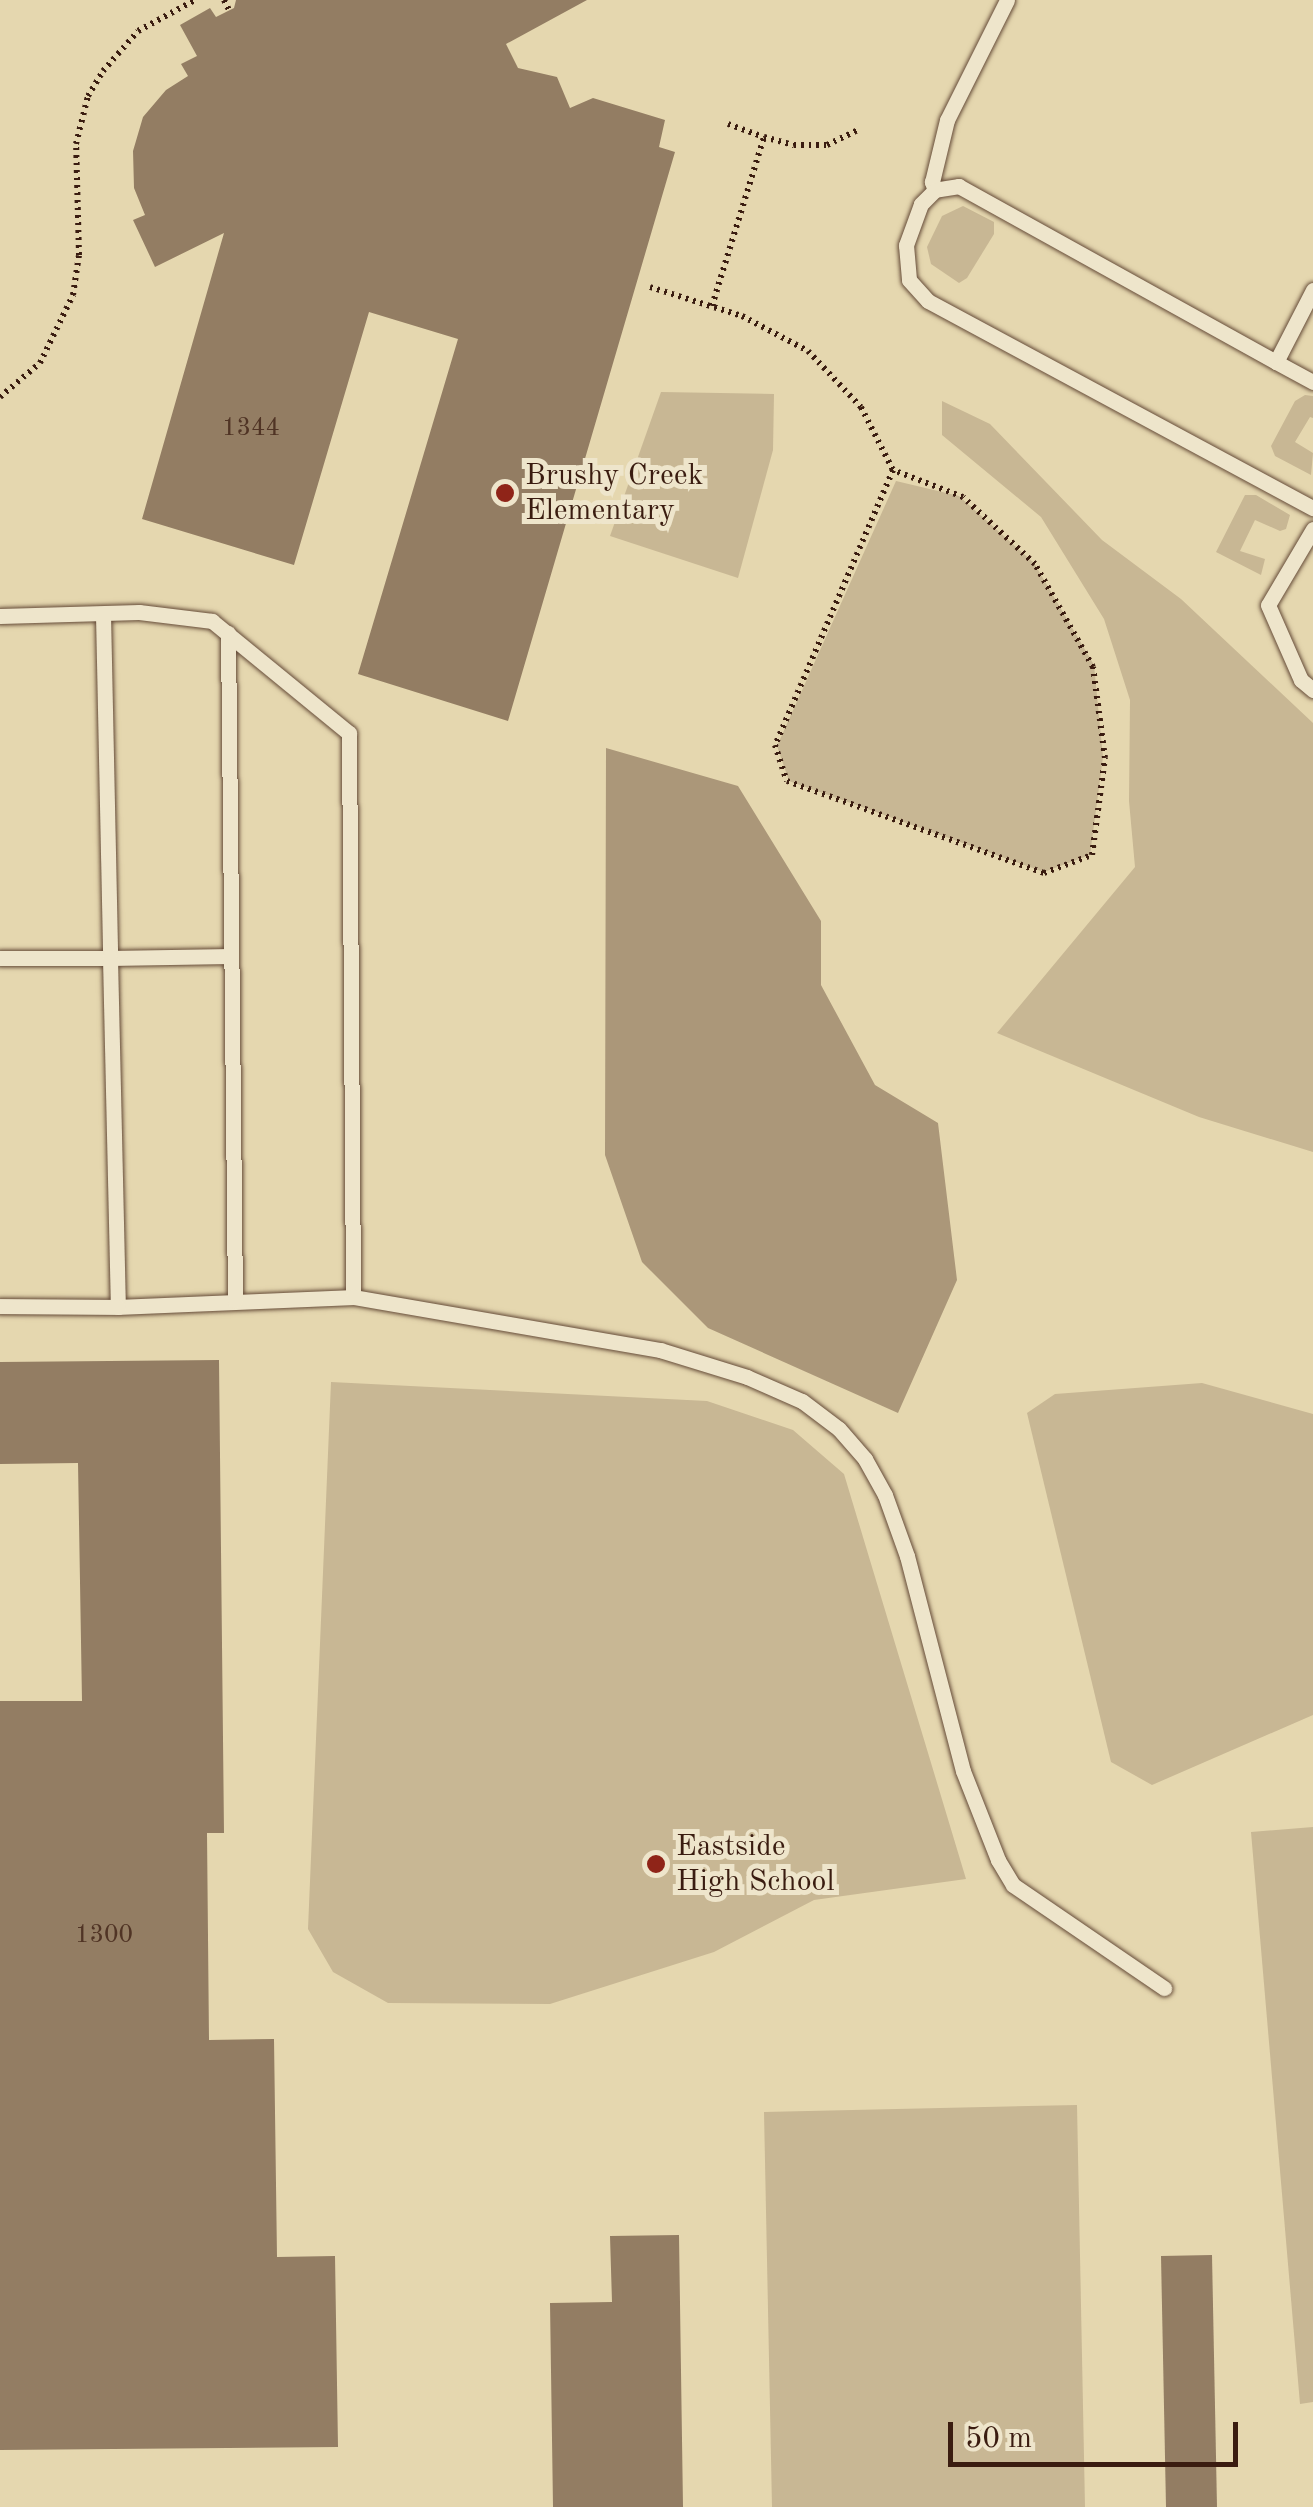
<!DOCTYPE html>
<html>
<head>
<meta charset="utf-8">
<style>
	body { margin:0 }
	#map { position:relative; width:1313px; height:2507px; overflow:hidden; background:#e5d7af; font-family:"Old Standard TT",serif }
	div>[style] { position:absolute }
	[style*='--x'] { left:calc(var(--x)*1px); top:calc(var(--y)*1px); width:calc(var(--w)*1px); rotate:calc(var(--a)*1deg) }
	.green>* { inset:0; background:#c8b794 }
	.water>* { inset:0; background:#ab9779 }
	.building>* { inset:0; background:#937d63 }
	.path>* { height:6px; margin-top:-3px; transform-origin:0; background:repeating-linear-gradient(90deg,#3a1c10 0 2.5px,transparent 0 7.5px) }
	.roads { filter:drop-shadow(0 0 2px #654b38) drop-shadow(0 0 2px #654b38) }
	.service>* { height:15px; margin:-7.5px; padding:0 7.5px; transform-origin:7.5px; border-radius:7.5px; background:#eee5cb }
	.dots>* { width:28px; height:28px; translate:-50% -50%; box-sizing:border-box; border:5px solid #eee5cb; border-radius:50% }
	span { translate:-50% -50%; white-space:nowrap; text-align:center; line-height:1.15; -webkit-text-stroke:10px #eee5cb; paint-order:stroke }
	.number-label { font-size:25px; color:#503425 }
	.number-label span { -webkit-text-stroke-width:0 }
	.poi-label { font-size:30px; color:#3a1c10 }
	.left { translate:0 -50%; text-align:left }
	.scale { position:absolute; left:948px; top:2422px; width:290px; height:45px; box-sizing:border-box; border:5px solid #3a1c10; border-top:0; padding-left:12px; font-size:30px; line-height:35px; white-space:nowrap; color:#3a1c10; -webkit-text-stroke:8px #eee5cb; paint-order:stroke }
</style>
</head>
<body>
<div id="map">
	<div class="green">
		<i style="clip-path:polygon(963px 206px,994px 222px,994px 234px,967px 278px,959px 283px,931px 264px,927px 247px,942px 216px)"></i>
		<i style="clip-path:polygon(661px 392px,774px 394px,773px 450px,738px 578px,610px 536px)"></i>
		<i style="clip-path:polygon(1305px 395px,1313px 396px,1313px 418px,1310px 417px,1295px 442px,1313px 453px,1311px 475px,1275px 456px,1271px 446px,1295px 401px)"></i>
		<i style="clip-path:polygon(942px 401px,990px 424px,1102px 540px,1181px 599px,1313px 723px,1313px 1152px,1199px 1117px,997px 1033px,1135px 867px,1129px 801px,1130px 700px,1104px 619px,1041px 517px,942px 435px)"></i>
		<i style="clip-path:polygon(896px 481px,959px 496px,1034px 563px,1094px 665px,1103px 757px,1090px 855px,1044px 872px,789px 781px,777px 746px)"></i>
		<i style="clip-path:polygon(1245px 495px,1256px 495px,1290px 515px,1286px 529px,1280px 531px,1255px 520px,1240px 551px,1265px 559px,1261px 575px,1216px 552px)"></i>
		<i style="clip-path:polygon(331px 1382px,707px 1401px,793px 1430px,844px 1474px,966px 1879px,814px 1900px,714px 1952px,550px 2004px,388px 2003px,333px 1972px,308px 1929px)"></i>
		<i style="clip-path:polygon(1202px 1383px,1313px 1414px,1313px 1715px,1152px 1785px,1111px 1762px,1027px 1413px,1055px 1394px)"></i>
		<i style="clip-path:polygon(1313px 1827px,1313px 2402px,1300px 2404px,1251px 1832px)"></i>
		<i style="clip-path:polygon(1077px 2105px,1085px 2507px,772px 2507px,764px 2112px)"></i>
	</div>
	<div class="water">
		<i style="clip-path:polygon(606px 748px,738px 786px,821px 921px,821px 985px,875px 1085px,938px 1123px,957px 1280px,898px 1413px,708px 1328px,642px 1262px,605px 1155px)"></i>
	</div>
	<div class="building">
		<i style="clip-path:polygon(236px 0,587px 0,506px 44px,518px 68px,557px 77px,570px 108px,593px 98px,665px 120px,659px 147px,675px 152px,508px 721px,358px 674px,458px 339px,369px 312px,294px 565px,142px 519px,224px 233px,155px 267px,133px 220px,145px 215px,134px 188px,133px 151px,143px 117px,166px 90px,188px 76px,181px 64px,197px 56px,180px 25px,210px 8px,216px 17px,234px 8px)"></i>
		<i style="clip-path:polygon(219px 1360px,224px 1833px,207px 1833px,209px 2040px,274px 2039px,277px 2257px,335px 2256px,338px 2447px,0 2450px,0 1701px,82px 1701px,78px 1463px,0 1464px,0 1362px)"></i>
		<i style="clip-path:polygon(679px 2235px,683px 2507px,553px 2507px,550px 2303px,612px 2302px,610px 2236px)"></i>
		<i style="clip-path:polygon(1212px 2255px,1217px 2507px,1166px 2507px,1161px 2256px)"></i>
	</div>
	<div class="path">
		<i style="--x:224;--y:0;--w:11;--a:63"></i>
		<i style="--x:728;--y:124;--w:38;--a:20"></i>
		<i style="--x:650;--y:287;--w:96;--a:17.5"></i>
		<i style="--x:742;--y:316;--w:75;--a:27.9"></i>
		<i style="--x:808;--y:351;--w:77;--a:46.6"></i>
		<i style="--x:861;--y:407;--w:71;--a:63.1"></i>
		<i style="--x:893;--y:470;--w:299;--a:113.2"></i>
		<i style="--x:775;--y:745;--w:38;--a:72"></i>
		<i style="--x:787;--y:781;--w:273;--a:19.7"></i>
		<i style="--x:1044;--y:873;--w:51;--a:-20.6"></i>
		<i style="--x:1092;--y:855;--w:98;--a:-82.4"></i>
		<i style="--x:1105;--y:758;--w:92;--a:-97.5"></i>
		<i style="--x:1093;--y:667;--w:118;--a:-119.4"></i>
		<i style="--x:1035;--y:564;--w:98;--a:-137.1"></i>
		<i style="--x:963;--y:497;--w:75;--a:-158.9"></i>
		<i style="--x:712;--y:306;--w:177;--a:-72.9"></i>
		<i style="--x:764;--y:137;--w:31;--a:15"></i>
		<i style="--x:794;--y:145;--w:33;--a:0"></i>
		<i style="--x:827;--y:145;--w:34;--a:-26"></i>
		<i style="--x:0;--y:397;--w:52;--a:-40.4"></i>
		<i style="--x:40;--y:363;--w:76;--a:-64.1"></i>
		<i style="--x:73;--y:295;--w:40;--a:-81.5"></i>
		<i style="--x:79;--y:255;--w:111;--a:-91.5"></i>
		<i style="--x:76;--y:144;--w:49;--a:-76"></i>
		<i style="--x:88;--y:96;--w:29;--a:-59"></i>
		<i style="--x:103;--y:71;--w:53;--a:-48.8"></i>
		<i style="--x:138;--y:31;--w:65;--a:-28.5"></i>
	</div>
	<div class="roads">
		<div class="service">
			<i style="--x:935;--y:190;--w:9;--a:-111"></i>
			<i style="--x:932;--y:182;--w:64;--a:-76.4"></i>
			<i style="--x:947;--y:120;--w:134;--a:-63.4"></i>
			<i style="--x:1313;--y:290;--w:81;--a:117.2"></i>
			<i style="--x:1276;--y:362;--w:363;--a:-151"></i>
			<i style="--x:959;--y:186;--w:24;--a:171"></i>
			<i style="--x:935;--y:190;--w:20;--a:135"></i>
			<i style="--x:921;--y:204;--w:44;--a:110.1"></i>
			<i style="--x:906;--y:245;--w:35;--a:85"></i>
			<i style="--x:909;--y:280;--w:28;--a:48"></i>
			<i style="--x:928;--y:301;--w:437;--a:28.3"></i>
			<i style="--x:1276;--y:362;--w:42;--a:28.4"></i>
			<i style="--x:1313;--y:529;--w:88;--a:120.6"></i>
			<i style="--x:1268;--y:605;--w:82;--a:66.3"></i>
			<i style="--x:1301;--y:680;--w:16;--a:40"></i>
			<i style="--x:103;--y:614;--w:344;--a:88.8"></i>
			<i style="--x:110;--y:958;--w:121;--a:-0.9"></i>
			<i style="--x:0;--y:616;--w:139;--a:-1.6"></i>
			<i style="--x:139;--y:612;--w:74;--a:7"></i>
			<i style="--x:212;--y:621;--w:177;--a:39.3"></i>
			<i style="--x:349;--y:733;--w:564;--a:89.59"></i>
			<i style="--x:353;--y:1297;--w:235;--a:177.6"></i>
			<i style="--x:228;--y:633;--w:668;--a:89.4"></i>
			<i style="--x:0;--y:958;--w:110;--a:0"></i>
			<i style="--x:110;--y:958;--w:349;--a:88.7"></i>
			<i style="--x:118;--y:1307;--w:118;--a:-179.5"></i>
			<i style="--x:353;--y:1297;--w:312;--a:9.8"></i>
			<i style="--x:660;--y:1350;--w:91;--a:17.2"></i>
			<i style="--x:747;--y:1377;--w:60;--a:23.6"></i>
			<i style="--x:802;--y:1401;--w:46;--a:37.1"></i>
			<i style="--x:839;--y:1429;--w:40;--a:49"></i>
			<i style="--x:865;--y:1459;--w:41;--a:60.9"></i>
			<i style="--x:885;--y:1495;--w:65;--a:70.2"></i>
			<i style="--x:907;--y:1556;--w:222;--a:75.4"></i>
			<i style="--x:963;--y:1771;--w:96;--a:68.5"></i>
			<i style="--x:998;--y:1860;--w:29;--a:59"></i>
			<i style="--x:1013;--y:1885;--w:183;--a:34.3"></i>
		</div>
	</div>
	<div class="dots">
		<i style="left:505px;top:493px;background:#8f2418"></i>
		<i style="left:656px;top:1864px;background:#8f2418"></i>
	</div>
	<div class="number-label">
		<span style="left:251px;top:429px">1344</span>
		<span style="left:104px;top:1936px">1300</span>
	</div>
	<div class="poi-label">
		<span class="left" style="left:525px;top:493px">Brushy Creek<br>Elementary</span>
		<span class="left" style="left:676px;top:1864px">Eastside<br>High School</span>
	</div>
	<div class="scale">50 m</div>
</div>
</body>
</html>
